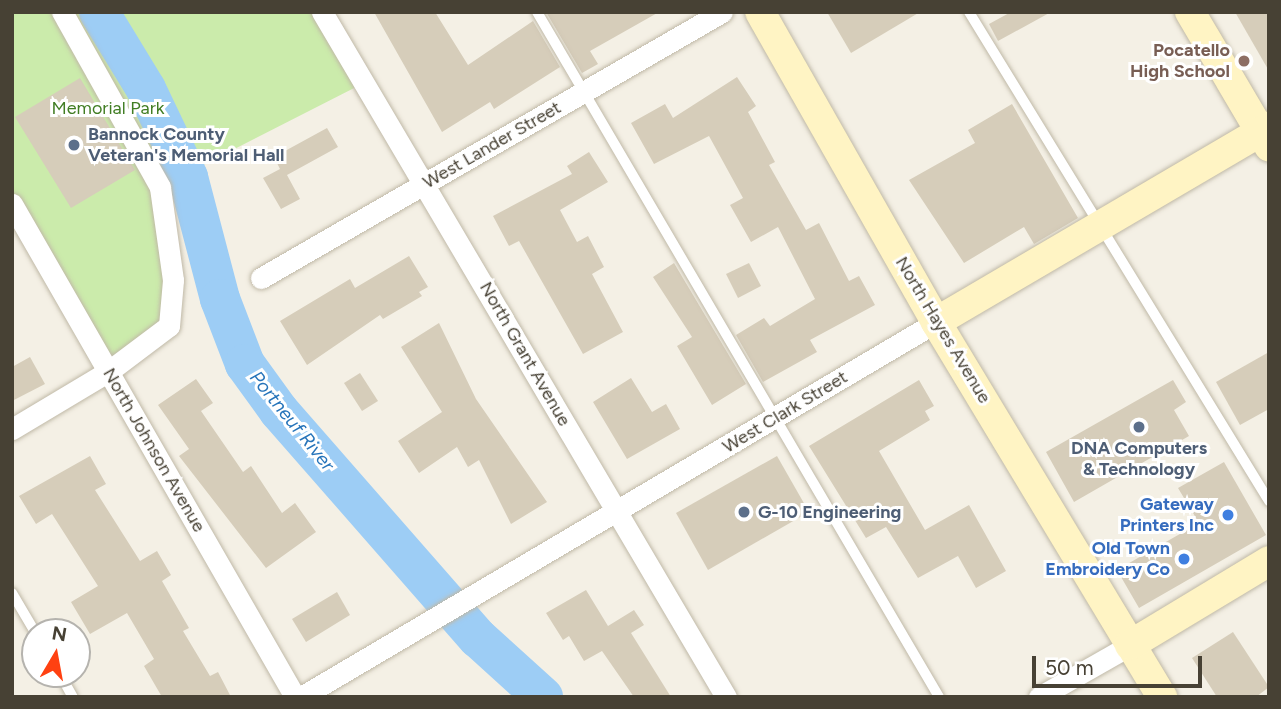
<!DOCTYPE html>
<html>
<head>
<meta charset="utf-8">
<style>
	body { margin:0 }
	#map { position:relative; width:1281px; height:709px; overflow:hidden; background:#f4f0e5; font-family:Figtree,sans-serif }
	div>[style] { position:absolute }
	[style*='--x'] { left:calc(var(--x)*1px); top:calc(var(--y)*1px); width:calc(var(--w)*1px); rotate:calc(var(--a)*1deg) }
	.green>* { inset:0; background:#cbebab }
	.river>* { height:40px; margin:-20px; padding:0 20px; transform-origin:20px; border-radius:20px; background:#9dcdf5 }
	.building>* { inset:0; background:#d6cdba }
	.roads { filter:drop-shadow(0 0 2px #c0b9a7) drop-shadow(0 0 2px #c0b9a7) }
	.lane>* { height:10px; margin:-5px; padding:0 5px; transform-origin:5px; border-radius:5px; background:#fff }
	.street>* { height:21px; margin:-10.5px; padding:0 10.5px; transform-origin:10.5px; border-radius:10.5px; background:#fff }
	.secondary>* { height:30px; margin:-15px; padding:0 15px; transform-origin:15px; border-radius:15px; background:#fff4c4 }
	.dots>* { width:19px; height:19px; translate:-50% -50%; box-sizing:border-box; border:4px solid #fff; border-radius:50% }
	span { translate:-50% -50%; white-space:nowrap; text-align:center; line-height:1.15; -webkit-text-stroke:6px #fff; paint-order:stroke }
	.education-label { font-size:18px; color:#785e54; font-weight:700 }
	.right { translate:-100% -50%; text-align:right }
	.park-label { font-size:18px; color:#417d23 }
	.service-label { font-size:18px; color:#4e5e75; font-weight:700 }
	.left { translate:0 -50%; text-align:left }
	.street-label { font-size:18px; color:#474134 }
	.shop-label { font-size:18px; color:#366cbe; font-weight:700 }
	.water-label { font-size:19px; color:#2674ba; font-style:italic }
	.frame { position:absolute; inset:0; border:14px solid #474134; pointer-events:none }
	.north { position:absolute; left:21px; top:618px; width:70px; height:70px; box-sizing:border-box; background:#fff; border:2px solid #b5b3ae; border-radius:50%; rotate:10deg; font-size:19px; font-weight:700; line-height:28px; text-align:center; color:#474134 }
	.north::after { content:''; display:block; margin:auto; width:24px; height:32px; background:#ff4111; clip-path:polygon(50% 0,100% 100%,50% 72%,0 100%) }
	.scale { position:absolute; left:1032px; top:656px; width:170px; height:32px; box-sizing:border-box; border:4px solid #474134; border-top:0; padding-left:9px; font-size:21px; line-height:24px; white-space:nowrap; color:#474134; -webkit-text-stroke:5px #fff; paint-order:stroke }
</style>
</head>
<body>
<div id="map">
	<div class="green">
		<i style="clip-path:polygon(12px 12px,322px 12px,362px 84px,160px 187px,169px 326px,109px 371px,12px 204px)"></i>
	</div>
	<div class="river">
		<i style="--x:99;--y:12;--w:90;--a:58.6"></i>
		<i style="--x:146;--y:89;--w:98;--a:64.5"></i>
		<i style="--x:188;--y:177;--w:126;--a:75.3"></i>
		<i style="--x:220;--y:299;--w:70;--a:69"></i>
		<i style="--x:245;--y:364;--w:58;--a:54.1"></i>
		<i style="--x:279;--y:411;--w:302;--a:48.8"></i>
		<i style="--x:478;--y:638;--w:88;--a:42.2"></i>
	</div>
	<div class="building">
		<i style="clip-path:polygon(374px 12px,435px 12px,468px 65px,533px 21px,560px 67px,494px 109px,490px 102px,442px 132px)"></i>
		<i style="clip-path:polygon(546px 12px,659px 12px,590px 51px,598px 64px,582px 73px)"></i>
		<i style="clip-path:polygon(827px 12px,920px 12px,851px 53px)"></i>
		<i style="clip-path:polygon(1011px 12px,1051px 12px,998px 41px,989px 24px)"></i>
		<i style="clip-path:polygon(1235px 12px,1269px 12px,1269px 71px)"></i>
		<i style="clip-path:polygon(737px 77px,756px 106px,748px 112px,775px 162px,769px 165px,806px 230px,819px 223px,849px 281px,859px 276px,875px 305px,810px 340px,817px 352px,763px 382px,736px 335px,764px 318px,770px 326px,815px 299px,778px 227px,751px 242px,730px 205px,743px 198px,709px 136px,654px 164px,631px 123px,665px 104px,673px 118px)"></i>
		<i style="clip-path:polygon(80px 78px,135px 170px,71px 208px,15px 117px)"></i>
		<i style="clip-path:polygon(1012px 104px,1078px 218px,1034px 244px,1024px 227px,964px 263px,909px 180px,975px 143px,968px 130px)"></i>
		<i style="clip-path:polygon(327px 128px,338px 147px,287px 175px,300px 199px,281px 209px,263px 178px,280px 169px,274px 157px)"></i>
		<i style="clip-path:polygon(589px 152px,608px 182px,560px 210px,577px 242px,588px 236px,604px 267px,592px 274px,623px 332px,583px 354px,519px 241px,509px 246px,493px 216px,572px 174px,567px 166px)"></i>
		<i style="clip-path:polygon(409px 256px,428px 287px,419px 292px,422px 296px,383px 319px,380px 315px,307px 365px,280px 321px,350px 279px,355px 288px)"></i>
		<i style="clip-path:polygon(674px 263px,746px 384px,712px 405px,677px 346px,692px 337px,653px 277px)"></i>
		<i style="clip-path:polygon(749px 263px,761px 286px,738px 298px,726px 274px)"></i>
		<i style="clip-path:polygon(439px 323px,476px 399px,547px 502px,511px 524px,479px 460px,468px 467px,457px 447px,419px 473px,398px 441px,442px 412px,401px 347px)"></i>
		<i style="clip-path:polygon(1269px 352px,1269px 409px,1240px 425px,1216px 382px)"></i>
		<i style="clip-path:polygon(30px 357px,45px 384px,12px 401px,12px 367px)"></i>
		<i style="clip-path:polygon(360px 373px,378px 401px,362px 411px,344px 383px)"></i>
		<i style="clip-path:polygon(631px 378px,652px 412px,666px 404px,680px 429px,627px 459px,593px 402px)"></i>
		<i style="clip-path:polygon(196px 379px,213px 403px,201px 411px,243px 472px,251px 466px,282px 513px,295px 503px,316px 532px,266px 568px,179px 456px,189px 449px,158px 405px)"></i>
		<i style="clip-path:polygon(919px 380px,934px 406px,925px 411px,930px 420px,879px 451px,925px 530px,969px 505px,1006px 571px,976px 588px,958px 556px,918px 578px,886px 527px,866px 538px,809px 446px)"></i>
		<i style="clip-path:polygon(1173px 380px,1186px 402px,1174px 410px,1189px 436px,1074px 502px,1046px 452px)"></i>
		<i style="clip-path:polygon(90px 456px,106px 484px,95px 490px,140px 561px,157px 551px,171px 575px,162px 581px,189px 628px,183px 631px,210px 676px,218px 672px,231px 697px,162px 697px,144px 666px,154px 659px,127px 613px,90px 634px,71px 602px,98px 586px,52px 514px,36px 524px,19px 496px)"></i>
		<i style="clip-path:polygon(777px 456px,809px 512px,708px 570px,676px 513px)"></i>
		<i style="clip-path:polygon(1224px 462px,1266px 535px,1139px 608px,1117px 570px,1199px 523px,1178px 488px)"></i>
		<i style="clip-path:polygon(586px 590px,608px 626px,634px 610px,644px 625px,631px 633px,671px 697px,634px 697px,602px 651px,584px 661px,569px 636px,563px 640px,546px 613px)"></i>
		<i style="clip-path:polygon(337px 592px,350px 615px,306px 642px,292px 619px)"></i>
		<i style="clip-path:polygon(1233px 632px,1269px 687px,1256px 697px,1217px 697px,1192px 658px)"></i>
	</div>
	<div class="roads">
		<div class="lane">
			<i style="--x:537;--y:12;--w:794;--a:59.59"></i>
			<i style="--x:969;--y:12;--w:574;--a:58.47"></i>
			<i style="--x:12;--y:593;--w:45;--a:59.5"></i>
			<i style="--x:60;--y:674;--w:26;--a:61"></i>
		</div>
		<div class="street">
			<i style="--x:322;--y:12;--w:795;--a:59.47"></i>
			<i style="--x:12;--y:204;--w:568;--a:60.14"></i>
			<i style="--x:261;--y:278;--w:532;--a:-29.99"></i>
			<i style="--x:12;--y:429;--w:113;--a:-30.9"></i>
			<i style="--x:109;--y:371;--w:75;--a:-36.9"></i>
			<i style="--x:169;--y:326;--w:46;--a:-85"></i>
			<i style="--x:173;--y:280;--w:94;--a:-98"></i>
			<i style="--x:160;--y:187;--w:201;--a:-119.2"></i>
			<i style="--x:301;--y:697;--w:737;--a:-30.56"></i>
			<i style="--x:1039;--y:697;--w:105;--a:-29.7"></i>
		</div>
		<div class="secondary">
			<i style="--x:760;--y:12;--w:356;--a:60.4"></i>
			<i style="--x:936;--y:322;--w:438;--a:58.9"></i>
			<i style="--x:1190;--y:12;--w:156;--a:59.5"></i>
			<i style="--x:936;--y:322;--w:386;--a:-30.4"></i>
			<i style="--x:1130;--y:645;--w:162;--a:-31.1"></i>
		</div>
	</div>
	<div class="dots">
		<i style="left:1244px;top:61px;background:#8d6e63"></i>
		<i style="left:74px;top:145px;background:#5c6f8a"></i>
		<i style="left:1139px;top:427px;background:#5c6f8a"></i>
		<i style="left:744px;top:512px;background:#5c6f8a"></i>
		<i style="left:1228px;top:515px;background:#3f7fe0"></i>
		<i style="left:1184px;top:559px;background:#3f7fe0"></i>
	</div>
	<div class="education-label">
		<span class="right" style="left:1230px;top:61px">Pocatello<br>High School</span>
	</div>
	<div class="park-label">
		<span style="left:108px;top:108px">Memorial Park</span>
	</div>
	<div class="service-label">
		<span class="left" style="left:88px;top:145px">Bannock County<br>Veteran's Memorial Hall</span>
		<span style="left:1139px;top:459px">DNA Computers<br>&amp; Technology</span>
		<span class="left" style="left:758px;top:512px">G-10 Engineering</span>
	</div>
	<div class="street-label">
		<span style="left:492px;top:145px;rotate:-30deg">West Lander Street</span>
		<span style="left:943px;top:330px;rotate:59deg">North Hayes Avenue</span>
		<span style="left:525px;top:354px;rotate:60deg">North Grant Avenue</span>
		<span style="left:785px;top:412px;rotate:-31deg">West Clark Street</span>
		<span style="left:154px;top:450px;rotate:60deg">North Johnson Avenue</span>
	</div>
	<div class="shop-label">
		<span class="right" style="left:1214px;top:515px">Gateway<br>Printers Inc</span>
		<span class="right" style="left:1170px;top:559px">Old Town<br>Embroidery Co</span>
	</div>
	<div class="water-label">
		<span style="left:292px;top:421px;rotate:51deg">Portneuf River</span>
	</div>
	<div class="frame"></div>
	<div class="north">N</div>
	<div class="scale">50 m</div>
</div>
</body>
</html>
